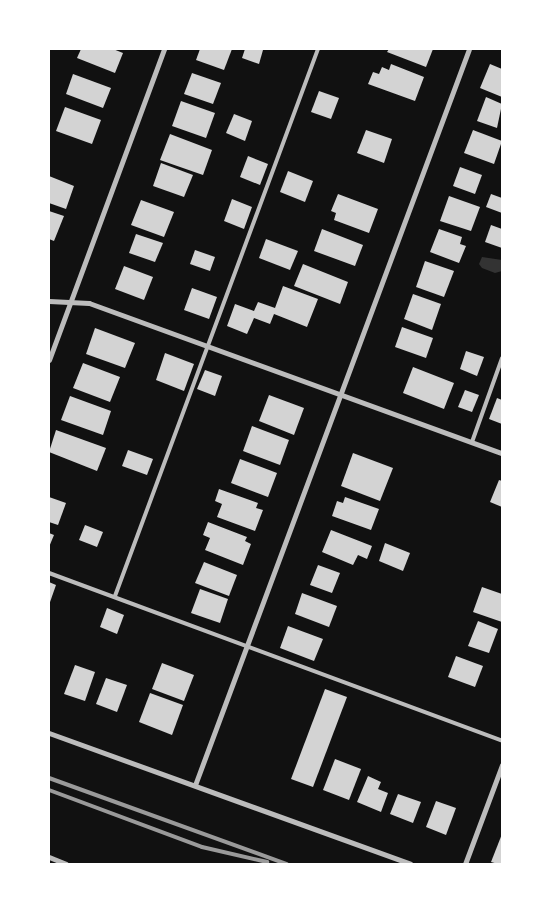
<!DOCTYPE html>
<html>
<head>
<meta charset="utf-8">
<style>
	body { margin:0 }
	#map { position:relative; width:551px; height:913px; overflow:hidden; background:#111; font-family:Ubuntu,sans-serif }
	div>[style] { position:absolute }
	[style*='--x'] { left:calc(var(--x)*1px); top:calc(var(--y)*1px); width:calc(var(--w)*1px); rotate:calc(var(--a)*1deg) }
	.water>* { inset:0; background:#333 }
	.building>* { inset:0; background:#d3d3d3 }
	.service>* { height:4px; margin:-2px; padding:0 2px; transform-origin:2px; border-radius:2px; background:#bcbcbc }
	.minor>* { height:5px; margin:-2.5px; padding:0 2.5px; transform-origin:2.5px; border-radius:2.5px; background:#bcbcbc }
	.rail>* { height:4px; margin:-2px; padding:0 2px; transform-origin:2px; border-radius:2px; background:#9a9a9a }
	span { translate:-50% -50%; white-space:nowrap; text-align:center; line-height:1.15; -webkit-text-stroke:5px #fff; paint-order:stroke }
	.frame { position:absolute; inset:0; border:50px solid #fff; pointer-events:none }
</style>
</head>
<body>
<div id="map">
	<div class="water">
		<i style="clip-path:polygon(482px 257px,502px 260px,502px 271px,495px 273px,482px 268px,479px 264px)"></i>
	</div>
	<div class="building">
		<i style="clip-path:polygon(81px 49px,113px 49px,123px 53px,115px 73px,77px 58px)"></i>
		<i style="clip-path:polygon(200px 49px,232px 49px,224px 70px,196px 60px)"></i>
		<i style="clip-path:polygon(245px 49px,263px 50px,259px 64px,242px 58px)"></i>
		<i style="clip-path:polygon(389px 49px,433px 49px,426px 67px,387px 52px)"></i>
		<i style="clip-path:polygon(391px 64px,424px 77px,415px 101px,368px 84px,373px 72px,379px 74px,382px 67px,389px 70px)"></i>
		<i style="clip-path:polygon(490px 64px,502px 69px,502px 97px,480px 88px)"></i>
		<i style="clip-path:polygon(192px 73px,221px 83px,213px 104px,184px 94px)"></i>
		<i style="clip-path:polygon(73px 74px,111px 88px,103px 108px,66px 94px)"></i>
		<i style="clip-path:polygon(319px 91px,339px 98px,331px 119px,311px 112px)"></i>
		<i style="clip-path:polygon(486px 97px,502px 104px,497px 128px,477px 121px)"></i>
		<i style="clip-path:polygon(181px 101px,215px 113px,206px 138px,172px 126px)"></i>
		<i style="clip-path:polygon(65px 107px,101px 120px,92px 144px,56px 131px)"></i>
		<i style="clip-path:polygon(234px 114px,252px 121px,245px 141px,226px 133px)"></i>
		<i style="clip-path:polygon(366px 130px,392px 139px,384px 163px,357px 153px)"></i>
		<i style="clip-path:polygon(473px 130px,502px 141px,494px 164px,464px 153px)"></i>
		<i style="clip-path:polygon(170px 134px,212px 150px,203px 175px,160px 160px)"></i>
		<i style="clip-path:polygon(248px 156px,268px 164px,260px 185px,240px 177px)"></i>
		<i style="clip-path:polygon(161px 163px,193px 175px,184px 197px,153px 186px)"></i>
		<i style="clip-path:polygon(460px 167px,482px 175px,475px 194px,453px 186px)"></i>
		<i style="clip-path:polygon(288px 171px,313px 181px,305px 202px,280px 192px)"></i>
		<i style="clip-path:polygon(49px 176px,74px 186px,66px 209px,49px 203px)"></i>
		<i style="clip-path:polygon(338px 194px,378px 209px,369px 233px,334px 220px,336px 213px,331px 211px)"></i>
		<i style="clip-path:polygon(491px 194px,502px 198px,502px 213px,486px 207px)"></i>
		<i style="clip-path:polygon(449px 196px,480px 207px,471px 231px,440px 221px)"></i>
		<i style="clip-path:polygon(232px 199px,252px 207px,244px 229px,224px 221px)"></i>
		<i style="clip-path:polygon(141px 200px,174px 212px,164px 237px,131px 225px)"></i>
		<i style="clip-path:polygon(49px 211px,64px 216px,54px 241px,49px 239px)"></i>
		<i style="clip-path:polygon(491px 225px,502px 229px,502px 248px,485px 242px)"></i>
		<i style="clip-path:polygon(322px 229px,363px 245px,355px 266px,314px 251px)"></i>
		<i style="clip-path:polygon(439px 229px,462px 237px,460px 244px,466px 246px,459px 263px,430px 252px)"></i>
		<i style="clip-path:polygon(136px 234px,163px 243px,155px 262px,129px 253px)"></i>
		<i style="clip-path:polygon(266px 239px,298px 251px,290px 270px,259px 258px)"></i>
		<i style="clip-path:polygon(195px 250px,215px 257px,210px 271px,190px 264px)"></i>
		<i style="clip-path:polygon(425px 261px,454px 271px,444px 297px,416px 287px)"></i>
		<i style="clip-path:polygon(303px 264px,348px 282px,340px 304px,294px 286px)"></i>
		<i style="clip-path:polygon(124px 266px,153px 277px,144px 300px,115px 289px)"></i>
		<i style="clip-path:polygon(283px 286px,318px 299px,307px 327px,274px 314px,270px 324px,254px 318px,247px 334px,227px 326px,235px 304px,254px 311px,258px 302px,275px 308px)"></i>
		<i style="clip-path:polygon(192px 288px,217px 297px,209px 319px,184px 310px)"></i>
		<i style="clip-path:polygon(413px 294px,441px 304px,432px 330px,404px 319px)"></i>
		<i style="clip-path:polygon(402px 327px,433px 338px,426px 358px,395px 347px)"></i>
		<i style="clip-path:polygon(95px 328px,135px 343px,125px 368px,86px 354px)"></i>
		<i style="clip-path:polygon(466px 351px,484px 357px,477px 376px,460px 369px)"></i>
		<i style="clip-path:polygon(165px 353px,194px 364px,184px 391px,156px 380px)"></i>
		<i style="clip-path:polygon(83px 363px,120px 377px,110px 402px,73px 388px)"></i>
		<i style="clip-path:polygon(413px 367px,454px 383px,444px 409px,403px 393px)"></i>
		<i style="clip-path:polygon(205px 370px,222px 376px,215px 396px,197px 389px)"></i>
		<i style="clip-path:polygon(465px 390px,479px 395px,472px 412px,458px 407px)"></i>
		<i style="clip-path:polygon(269px 395px,304px 408px,294px 435px,259px 421px)"></i>
		<i style="clip-path:polygon(70px 396px,111px 411px,103px 435px,61px 420px)"></i>
		<i style="clip-path:polygon(497px 398px,502px 400px,502px 424px,489px 419px)"></i>
		<i style="clip-path:polygon(252px 426px,289px 440px,280px 465px,243px 451px)"></i>
		<i style="clip-path:polygon(56px 430px,106px 448px,97px 471px,49px 452px)"></i>
		<i style="clip-path:polygon(128px 450px,153px 459px,147px 475px,122px 466px)"></i>
		<i style="clip-path:polygon(353px 453px,393px 468px,380px 501px,341px 486px)"></i>
		<i style="clip-path:polygon(240px 459px,277px 473px,268px 497px,231px 483px)"></i>
		<i style="clip-path:polygon(499px 480px,502px 481px,502px 507px,490px 502px)"></i>
		<i style="clip-path:polygon(219px 489px,258px 503px,256px 508px,263px 510px,255px 531px,217px 517px,222px 504px,215px 501px)"></i>
		<i style="clip-path:polygon(49px 497px,66px 503px,58px 525px,49px 522px)"></i>
		<i style="clip-path:polygon(345px 497px,379px 509px,371px 530px,332px 516px,337px 501px,343px 503px)"></i>
		<i style="clip-path:polygon(208px 522px,247px 537px,245px 541px,251px 544px,243px 565px,205px 550px,210px 538px,203px 535px)"></i>
		<i style="clip-path:polygon(85px 525px,103px 532px,97px 547px,79px 540px)"></i>
		<i style="clip-path:polygon(331px 530px,372px 546px,367px 559px,358px 555px,353px 565px,322px 552px)"></i>
		<i style="clip-path:polygon(49px 533px,54px 535px,49px 547px)"></i>
		<i style="clip-path:polygon(385px 543px,410px 553px,403px 571px,379px 561px)"></i>
		<i style="clip-path:polygon(204px 562px,237px 575px,229px 596px,195px 583px)"></i>
		<i style="clip-path:polygon(318px 565px,340px 573px,332px 593px,310px 585px)"></i>
		<i style="clip-path:polygon(49px 582px,56px 585px,49px 605px)"></i>
		<i style="clip-path:polygon(482px 587px,502px 594px,502px 622px,473px 612px)"></i>
		<i style="clip-path:polygon(200px 589px,228px 599px,220px 623px,191px 613px)"></i>
		<i style="clip-path:polygon(302px 593px,337px 606px,329px 627px,295px 614px)"></i>
		<i style="clip-path:polygon(107px 608px,124px 615px,117px 634px,100px 627px)"></i>
		<i style="clip-path:polygon(478px 621px,498px 629px,489px 653px,468px 646px)"></i>
		<i style="clip-path:polygon(288px 626px,323px 639px,314px 661px,280px 648px)"></i>
		<i style="clip-path:polygon(456px 656px,483px 666px,475px 687px,448px 677px)"></i>
		<i style="clip-path:polygon(162px 663px,194px 675px,184px 701px,152px 689px)"></i>
		<i style="clip-path:polygon(75px 665px,95px 672px,85px 701px,64px 694px)"></i>
		<i style="clip-path:polygon(106px 678px,127px 685px,117px 712px,96px 704px)"></i>
		<i style="clip-path:polygon(325px 689px,347px 697px,313px 787px,291px 779px)"></i>
		<i style="clip-path:polygon(150px 693px,183px 705px,172px 735px,139px 722px)"></i>
		<i style="clip-path:polygon(335px 759px,361px 769px,349px 800px,323px 790px)"></i>
		<i style="clip-path:polygon(368px 776px,381px 782px,378px 789px,388px 793px,381px 812px,357px 802px)"></i>
		<i style="clip-path:polygon(398px 794px,421px 802px,413px 823px,390px 814px)"></i>
		<i style="clip-path:polygon(436px 801px,456px 808px,446px 835px,426px 827px)"></i>
		<i style="clip-path:polygon(502px 834px,502px 864px,498px 864px,491px 862px)"></i>
	</div>
	<div class="service">
		<i style="--x:472;--y:442;--w:89;--a:-70.3"></i>
		<i style="--x:49;--y:573;--w:483;--a:20.3"></i>
		<i style="--x:115;--y:596;--w:583;--a:-69.64"></i>
	</div>
	<div class="minor">
		<i style="--x:49;--y:301;--w:40;--a:2.9"></i>
		<i style="--x:89;--y:303;--w:439;--a:20"></i>
		<i style="--x:49;--y:360;--w:332;--a:-69.7"></i>
		<i style="--x:49;--y:733;--w:384;--a:19.9"></i>
		<i style="--x:195;--y:785;--w:785;--a:-69.58"></i>
		<i style="--x:49;--y:857;--w:18;--a:22"></i>
		<i style="--x:465;--y:864;--w:106;--a:-69.5"></i>
	</div>
	<div class="rail">
		<i style="--x:49;--y:778;--w:253;--a:19.9"></i>
		<i style="--x:49;--y:790;--w:163;--a:20.4"></i>
		<i style="--x:202;--y:847;--w:67;--a:13"></i>
	</div>
	<div class="frame"></div>
</div>
</body>
</html>
